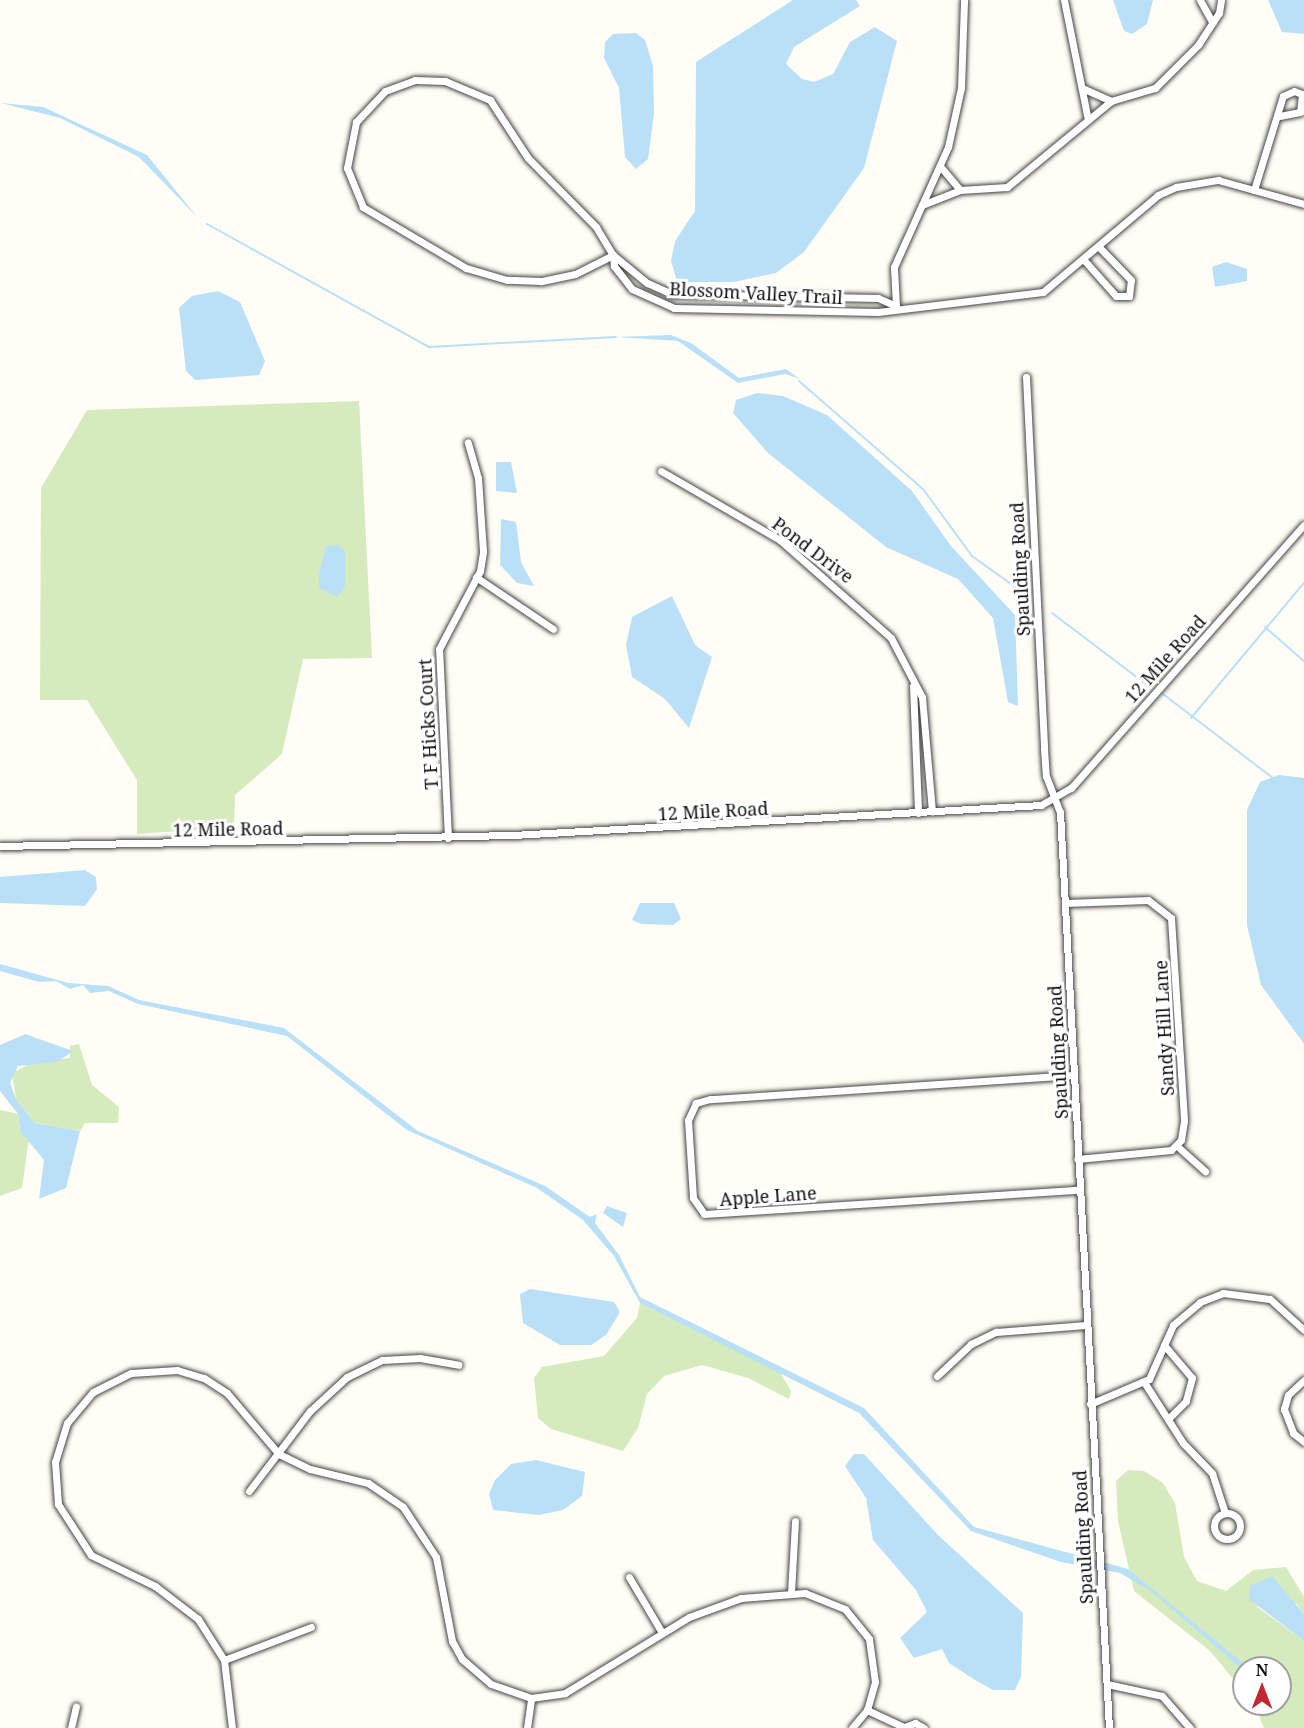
<!DOCTYPE html>
<html>
<head>
<meta charset="utf-8">
<style>
	body { margin:0 }
	#map { position:relative; width:1304px; height:1728px; overflow:hidden; background:#fffdf5; font-family:"Noto Serif",serif }
	div>[style] { position:absolute }
	[style*='--x'] { left:calc(var(--x)*1px); top:calc(var(--y)*1px); width:calc(var(--w)*1px); rotate:calc(var(--a)*1deg) }
	.green>* { inset:0; background:#d5ebbd }
	.water>* { inset:0; background:#b9e0f7 }
	.stream>* { height:2px; margin:-1px; padding:0 1px; transform-origin:1px; border-radius:1px; background:#b9e0f7 }
	.roads { filter:drop-shadow(0 0 2px #444) drop-shadow(0 0 2px #444) }
	.street>* { height:7px; margin:-3.5px; padding:0 3.5px; transform-origin:3.5px; border-radius:3.5px; background:#fff }
	.street>.ring { margin:-3.5px; padding:0; box-sizing:content-box; background:none; border:7px solid #fff; border-radius:50% }
	span { translate:-50% -50%; white-space:nowrap; text-align:center; line-height:1.15; -webkit-text-stroke:6px #fff; paint-order:stroke }
	.street-label { font-size:18px; color:#111 }
	.north { position:absolute; left:1232px; top:1656px; width:60px; height:60px; box-sizing:border-box; background:#fff; border:2px solid #a0a0a0; border-radius:50%; rotate:0deg; font-size:16px; font-weight:700; line-height:24px; text-align:center; color:#111 }
	.north::after { content:''; display:block; margin:auto; width:21px; height:27px; background:#c4262e; clip-path:polygon(50% 0,100% 100%,50% 72%,0 100%) }
</style>
</head>
<body>
<div id="map">
	<div class="green">
		<i style="clip-path:polygon(359px 401px,372px 658px,303px 659px,282px 754px,235px 795px,234px 827px,137px 834px,137px 780px,87px 700px,40px 700px,41px 488px,87px 410px)"></i>
		<i style="clip-path:polygon(79px 1044px,92px 1085px,119px 1107px,118px 1123px,85px 1123px,80px 1131px,35px 1123px,16px 1099px,12px 1073px,36px 1061px,70px 1058px,70px 1046px)"></i>
		<i style="clip-path:polygon(0 1110px,18px 1114px,20px 1131px,29px 1138px,22px 1188px,0 1196px)"></i>
		<i style="clip-path:polygon(640px 1303px,780px 1372px,791px 1391px,789px 1399px,748px 1378px,702px 1365px,664px 1376px,647px 1394px,638px 1428px,623px 1451px,551px 1429px,538px 1418px,534px 1378px,542px 1367px,604px 1356px,637px 1318px)"></i>
		<i style="clip-path:polygon(1128px 1470px,1144px 1471px,1163px 1483px,1175px 1503px,1184px 1557px,1197px 1581px,1226px 1591px,1253px 1570px,1286px 1567px,1304px 1597px,1304px 1614px,1296px 1603px,1256px 1606px,1304px 1641px,1304px 1728px,1264px 1728px,1254px 1704px,1280px 1704px,1280px 1668px,1244px 1668px,1244px 1692px,1210px 1651px,1134px 1591px,1118px 1521px,1116px 1481px)"></i>
	</div>
	<div class="water">
		<i style="clip-path:polygon(793px 0,856px 0,860px 6px,794px 47px,786px 64px,802px 79px,814px 82px,833px 74px,850px 42px,875px 27px,897px 41px,864px 168px,804px 252px,776px 273px,734px 282px,684px 282px,676px 278px,671px 261px,675px 241px,695px 211px,696px 62px)"></i>
		<i style="clip-path:polygon(1113px 0,1153px 0,1147px 24px,1132px 34px,1124px 31px)"></i>
		<i style="clip-path:polygon(1268px 0,1304px 0,1304px 34px,1282px 32px)"></i>
		<i style="clip-path:polygon(636px 33px,645px 40px,653px 66px,654px 114px,648px 159px,636px 169px,625px 157px,619px 88px,604px 58px,605px 42px,613px 34px)"></i>
		<i style="clip-path:polygon(1px 103px,43px 107px,147px 155px,198px 218px,139px 157px,60px 118px)"></i>
		<i style="clip-path:polygon(1226px 262px,1247px 269px,1247px 281px,1215px 287px,1212px 267px)"></i>
		<i style="clip-path:polygon(218px 291px,240px 302px,265px 361px,259px 375px,195px 380px,186px 371px,179px 308px,192px 296px)"></i>
		<i style="clip-path:polygon(671px 335px,691px 343px,739px 378px,786px 369px,800px 379px,785px 374px,738px 383px,678px 341px,616px 337px)"></i>
		<i style="clip-path:polygon(757px 393px,783px 396px,827px 415px,912px 491px,951px 546px,1015px 615px,1018px 706px,1008px 702px,993px 618px,958px 579px,886px 547px,768px 453px,733px 413px,736px 400px)"></i>
		<i style="clip-path:polygon(496px 462px,511px 462px,517px 493px,496px 491px)"></i>
		<i style="clip-path:polygon(501px 519px,516px 522px,521px 562px,534px 586px,517px 583px,500px 565px)"></i>
		<i style="clip-path:polygon(338px 545px,345px 551px,345px 587px,337px 597px,319px 588px,319px 574px,326px 546px)"></i>
		<i style="clip-path:polygon(672px 596px,695px 645px,712px 657px,689px 728px,665px 699px,632px 677px,626px 645px,632px 617px)"></i>
		<i style="clip-path:polygon(1279px 775px,1304px 778px,1304px 1044px,1261px 985px,1247px 925px,1247px 810px,1260px 782px)"></i>
		<i style="clip-path:polygon(85px 870px,96px 877px,97px 889px,85px 906px,0 903px,0 877px)"></i>
		<i style="clip-path:polygon(640px 903px,674px 903px,681px 919px,673px 925px,641px 924px,632px 920px)"></i>
		<i style="clip-path:polygon(0 964px,68px 983px,108px 986px,139px 1000px,284px 1028px,418px 1131px,545px 1186px,590px 1217px,597px 1214px,595px 1223px,619px 1255px,640px 1297px,864px 1408px,974px 1527px,1128px 1569px,1249px 1668px,1244px 1671px,1152px 1592px,1120px 1573px,1061px 1562px,971px 1531px,859px 1413px,640px 1303px,614px 1256px,583px 1220px,537px 1188px,407px 1130px,287px 1036px,138px 1004px,109px 991px,90px 993px,83px 985px,70px 989px,56px 981px,39px 982px,0 971px)"></i>
		<i style="clip-path:polygon(25px 1034px,73px 1051px,57px 1062px,18px 1066px,10px 1083px,16px 1099px,35px 1123px,80px 1131px,66px 1188px,39px 1199px,44px 1160px,20px 1131px,18px 1114px,0 1091px,0 1045px)"></i>
		<i style="clip-path:polygon(607px 1206px,627px 1213px,623px 1227px,603px 1213px)"></i>
		<i style="clip-path:polygon(530px 1289px,614px 1302px,620px 1312px,606px 1335px,591px 1345px,560px 1345px,523px 1323px,520px 1294px)"></i>
		<i style="clip-path:polygon(854px 1454px,864px 1454px,938px 1535px,1023px 1613px,1021px 1677px,1015px 1690px,993px 1690px,975px 1680px,949px 1663px,942px 1649px,914px 1658px,900px 1638px,927px 1612px,916px 1590px,873px 1540px,866px 1498px,845px 1466px)"></i>
		<i style="clip-path:polygon(536px 1460px,585px 1472px,582px 1496px,563px 1510px,539px 1515px,493px 1510px,489px 1494px,495px 1480px,511px 1464px)"></i>
		<i style="clip-path:polygon(1272px 1576px,1304px 1614px,1304px 1641px,1249px 1599px,1250px 1586px)"></i>
	</div>
	<div class="stream">
		<i style="--x:207;--y:224;--w:254;--a:29"></i>
		<i style="--x:429;--y:347;--w:187;--a:-3.1"></i>
		<i style="--x:799;--y:381;--w:164;--a:41.1"></i>
		<i style="--x:923;--y:489;--w:83;--a:53.8"></i>
		<i style="--x:972;--y:556;--w:70;--a:35.7"></i>
		<i style="--x:1052;--y:613;--w:123;--a:37.1"></i>
		<i style="--x:1265;--y:627;--w:52;--a:41.1"></i>
		<i style="--x:1163;--y:694;--w:140;--a:37.4"></i>
		<i style="--x:1191;--y:718;--w:176;--a:-50.1"></i>
	</div>
	<div class="roads">
		<div class="street">
			<i style="--x:1064;--y:0;--w:122;--a:78.7"></i>
			<i style="--x:1200;--y:0;--w:26;--a:61"></i>
			<i style="--x:415;--y:80;--w:30;--a:2"></i>
			<i style="--x:445;--y:81;--w:49;--a:22.9"></i>
			<i style="--x:490;--y:100;--w:69;--a:56.8"></i>
			<i style="--x:528;--y:158;--w:97;--a:45.4"></i>
			<i style="--x:596;--y:227;--w:33;--a:59"></i>
			<i style="--x:613;--y:255;--w:42;--a:153.4"></i>
			<i style="--x:575;--y:274;--w:35;--a:168"></i>
			<i style="--x:541;--y:281;--w:34;--a:-178"></i>
			<i style="--x:507;--y:280;--w:43;--a:-163.7"></i>
			<i style="--x:466;--y:268;--w:120;--a:-149.4"></i>
			<i style="--x:363;--y:207;--w:42;--a:-112.3"></i>
			<i style="--x:347;--y:168;--w:47;--a:-78.9"></i>
			<i style="--x:356;--y:122;--w:42;--a:-46.9"></i>
			<i style="--x:385;--y:91;--w:32;--a:-20"></i>
			<i style="--x:1082;--y:88;--w:32;--a:24"></i>
			<i style="--x:940;--y:166;--w:31;--a:50"></i>
			<i style="--x:1254;--y:190;--w:98;--a:-72.9"></i>
			<i style="--x:1283;--y:96;--w:12;--a:-24"></i>
			<i style="--x:1294;--y:91;--w:9;--a:21"></i>
			<i style="--x:1302;--y:94;--w:18;--a:96"></i>
			<i style="--x:1300;--y:112;--w:21;--a:169"></i>
			<i style="--x:922;--y:205;--w:41;--a:-21.5"></i>
			<i style="--x:960;--y:190;--w:47;--a:-3.7"></i>
			<i style="--x:1007;--y:187;--w:135;--a:-39.6"></i>
			<i style="--x:1111;--y:101;--w:46;--a:-16.5"></i>
			<i style="--x:1155;--y:88;--w:61;--a:-45"></i>
			<i style="--x:1198;--y:45;--w:38;--a:-57"></i>
			<i style="--x:1219;--y:13;--w:13;--a:-81"></i>
			<i style="--x:1084;--y:260;--w:48;--a:48.4"></i>
			<i style="--x:1116;--y:296;--w:13;--a:0"></i>
			<i style="--x:1129;--y:296;--w:16;--a:-83"></i>
			<i style="--x:1131;--y:280;--w:46;--a:-134.1"></i>
			<i style="--x:896;--y:306;--w:20;--a:-156"></i>
			<i style="--x:878;--y:298;--w:206;--a:-178.9"></i>
			<i style="--x:672;--y:294;--w:27;--a:-156"></i>
			<i style="--x:647;--y:283;--w:44;--a:-140.5"></i>
			<i style="--x:613;--y:255;--w:11;--a:85"></i>
			<i style="--x:614;--y:266;--w:29;--a:52"></i>
			<i style="--x:632;--y:289;--w:46;--a:24.3"></i>
			<i style="--x:674;--y:308;--w:204;--a:1.1"></i>
			<i style="--x:878;--y:312;--w:166;--a:-6.9"></i>
			<i style="--x:1043;--y:292;--w:150;--a:-40.1"></i>
			<i style="--x:1158;--y:195;--w:20;--a:-24"></i>
			<i style="--x:1176;--y:187;--w:43;--a:-9.5"></i>
			<i style="--x:1218;--y:180;--w:89;--a:15.6"></i>
			<i style="--x:896;--y:306;--w:39;--a:-93"></i>
			<i style="--x:894;--y:267;--w:132;--a:-65.8"></i>
			<i style="--x:948;--y:147;--w:60;--a:-77.6"></i>
			<i style="--x:961;--y:88;--w:88;--a:-88"></i>
			<i style="--x:1026;--y:377;--w:372;--a:87.2"></i>
			<i style="--x:1044;--y:749;--w:27;--a:86"></i>
			<i style="--x:1046;--y:776;--w:39;--a:69"></i>
			<i style="--x:1060;--y:812;--w:917;--a:86.94"></i>
			<i style="--x:661;--y:471;--w:138;--a:30.1"></i>
			<i style="--x:780;--y:540;--w:148;--a:41.4"></i>
			<i style="--x:891;--y:638;--w:67;--a:62.3"></i>
			<i style="--x:922;--y:697;--w:115;--a:85"></i>
			<i style="--x:476;--y:577;--w:93;--a:34"></i>
			<i style="--x:913;--y:686;--w:127;--a:87.7"></i>
			<i style="--x:448;--y:838;--w:189;--a:-92.7"></i>
			<i style="--x:439;--y:649;--w:88;--a:-62.3"></i>
			<i style="--x:480;--y:571;--w:20;--a:-81"></i>
			<i style="--x:483;--y:551;--w:73;--a:-93.9"></i>
			<i style="--x:478;--y:478;--w:37;--a:-106"></i>
			<i style="--x:0;--y:846;--w:513;--a:-1.23"></i>
			<i style="--x:513;--y:835;--w:529;--a:-3.25"></i>
			<i style="--x:1041;--y:805;--w:34;--a:-30"></i>
			<i style="--x:1071;--y:788;--w:351;--a:-48.5"></i>
			<i style="--x:1065;--y:903;--w:83;--a:-2.1"></i>
			<i style="--x:1148;--y:900;--w:29;--a:38"></i>
			<i style="--x:1171;--y:918;--w:203;--a:86.3"></i>
			<i style="--x:1184;--y:1121;--w:19;--a:99"></i>
			<i style="--x:1181;--y:1140;--w:14;--a:135"></i>
			<i style="--x:1171;--y:1150;--w:94;--a:174.5"></i>
			<i style="--x:1074;--y:1075;--w:365;--a:176.2"></i>
			<i style="--x:710;--y:1099;--w:15;--a:164"></i>
			<i style="--x:696;--y:1103;--w:19;--a:115"></i>
			<i style="--x:688;--y:1120;--w:78;--a:86.3"></i>
			<i style="--x:693;--y:1198;--w:19;--a:55"></i>
			<i style="--x:704;--y:1214;--w:375;--a:-3.7"></i>
			<i style="--x:1177;--y:1146;--w:38;--a:42"></i>
			<i style="--x:1164;--y:1345;--w:43;--a:49.7"></i>
			<i style="--x:1192;--y:1378;--w:24;--a:105"></i>
			<i style="--x:1186;--y:1401;--w:23;--a:135"></i>
			<i style="--x:937;--y:1376;--w:47;--a:-43.3"></i>
			<i style="--x:971;--y:1344;--w:28;--a:-26"></i>
			<i style="--x:996;--y:1332;--w:90;--a:-4.4"></i>
			<i style="--x:1304;--y:1380;--w:22;--a:137"></i>
			<i style="--x:1288;--y:1395;--w:15;--a:106"></i>
			<i style="--x:1284;--y:1409;--w:26;--a:69"></i>
			<i style="--x:1293;--y:1433;--w:14;--a:39"></i>
			<i style="--x:1144;--y:1382;--w:72;--a:57.4"></i>
			<i style="--x:1183;--y:1443;--w:42;--a:46"></i>
			<i style="--x:1212;--y:1473;--w:42;--a:72"></i>
			<i style="--x:1090;--y:1404;--w:64;--a:-23"></i>
			<i style="--x:1149;--y:1379;--w:59;--a:-66"></i>
			<i style="--x:1173;--y:1325;--w:35;--a:-40"></i>
			<i style="--x:1200;--y:1302;--w:25;--a:-21"></i>
			<i style="--x:1223;--y:1293;--w:47;--a:7.3"></i>
			<i style="--x:1270;--y:1299;--w:46;--a:42.4"></i>
			<i style="--x:249;--y:1491;--w:101;--a:-52.7"></i>
			<i style="--x:310;--y:1411;--w:50;--a:-42.6"></i>
			<i style="--x:347;--y:1377;--w:39;--a:-26"></i>
			<i style="--x:382;--y:1360;--w:38;--a:-3"></i>
			<i style="--x:420;--y:1358;--w:39;--a:10"></i>
			<i class="ring" style="left:1214px;top:1513px;width:19px;height:19px"></i>
			<i style="--x:629;--y:1577;--w:63;--a:59.3"></i>
			<i style="--x:791;--y:1593;--w:72;--a:-86.8"></i>
			<i style="--x:224;--y:1660;--w:93;--a:-20.8"></i>
			<i style="--x:1107;--y:1684;--w:56;--a:12.3"></i>
			<i style="--x:1162;--y:1696;--w:43;--a:48.8"></i>
			<i style="--x:867;--y:1710;--w:38;--a:25"></i>
			<i style="--x:71;--y:1728;--w:22;--a:-77"></i>
			<i style="--x:232;--y:1728;--w:68;--a:-96.7"></i>
			<i style="--x:224;--y:1660;--w:49;--a:-122.4"></i>
			<i style="--x:198;--y:1619;--w:54;--a:-142.5"></i>
			<i style="--x:155;--y:1586;--w:71;--a:-154.2"></i>
			<i style="--x:91;--y:1555;--w:61;--a:-122.9"></i>
			<i style="--x:58;--y:1504;--w:42;--a:-94.1"></i>
			<i style="--x:55;--y:1462;--w:41;--a:-72.9"></i>
			<i style="--x:67;--y:1423;--w:40;--a:-50"></i>
			<i style="--x:93;--y:1392;--w:42;--a:-26.6"></i>
			<i style="--x:131;--y:1373;--w:46;--a:-3.7"></i>
			<i style="--x:177;--y:1370;--w:28;--a:17"></i>
			<i style="--x:204;--y:1378;--w:27;--a:33"></i>
			<i style="--x:227;--y:1393;--w:80;--a:49.6"></i>
			<i style="--x:279;--y:1454;--w:34;--a:26"></i>
			<i style="--x:310;--y:1469;--w:60;--a:13.6"></i>
			<i style="--x:368;--y:1483;--w:42;--a:34.4"></i>
			<i style="--x:403;--y:1507;--w:60;--a:56.6"></i>
			<i style="--x:436;--y:1557;--w:86;--a:79.2"></i>
			<i style="--x:452;--y:1641;--w:21;--a:61"></i>
			<i style="--x:462;--y:1659;--w:38;--a:41"></i>
			<i style="--x:491;--y:1684;--w:42;--a:19.3"></i>
			<i style="--x:531;--y:1698;--w:34;--a:-8"></i>
			<i style="--x:565;--y:1693;--w:145;--a:-31.5"></i>
			<i style="--x:689;--y:1617;--w:55;--a:-20.1"></i>
			<i style="--x:741;--y:1598;--w:64;--a:-4.5"></i>
			<i style="--x:805;--y:1593;--w:43;--a:21.8"></i>
			<i style="--x:845;--y:1609;--w:38;--a:51"></i>
			<i style="--x:869;--y:1639;--w:43;--a:82.1"></i>
			<i style="--x:875;--y:1682;--w:29;--a:106"></i>
			<i style="--x:867;--y:1710;--w:23;--a:130"></i>
			<i style="--x:527;--y:1728;--w:30;--a:-82"></i>
			<i style="--x:902;--y:1728;--w:14;--a:-21"></i>
			<i style="--x:915;--y:1723;--w:10;--a:29"></i>
		</div>
	</div>
	<div class="street-label">
		<span style="left:756px;top:293px;rotate:3deg">Blossom Valley Trail</span>
		<span style="left:813px;top:550px;rotate:37deg">Pond Drive</span>
		<span style="left:1020px;top:569px;rotate:-93deg">Spaulding Road</span>
		<span style="left:1165px;top:659px;rotate:-48deg">12 Mile Road</span>
		<span style="left:428px;top:724px;rotate:-93deg">T F Hicks Court</span>
		<span style="left:713px;top:811px;rotate:-3deg">12 Mile Road</span>
		<span style="left:228px;top:829px;rotate:-1deg">12 Mile Road</span>
		<span style="left:1164px;top:1028px;rotate:-93deg">Sandy Hill Lane</span>
		<span style="left:1058px;top:1052px;rotate:-93deg">Spaulding Road</span>
		<span style="left:768px;top:1196px;rotate:-4deg">Apple Lane</span>
		<span style="left:1083px;top:1537px;rotate:-93deg">Spaulding Road</span>
	</div>
	<div class="north">N</div>
</div>
</body>
</html>
